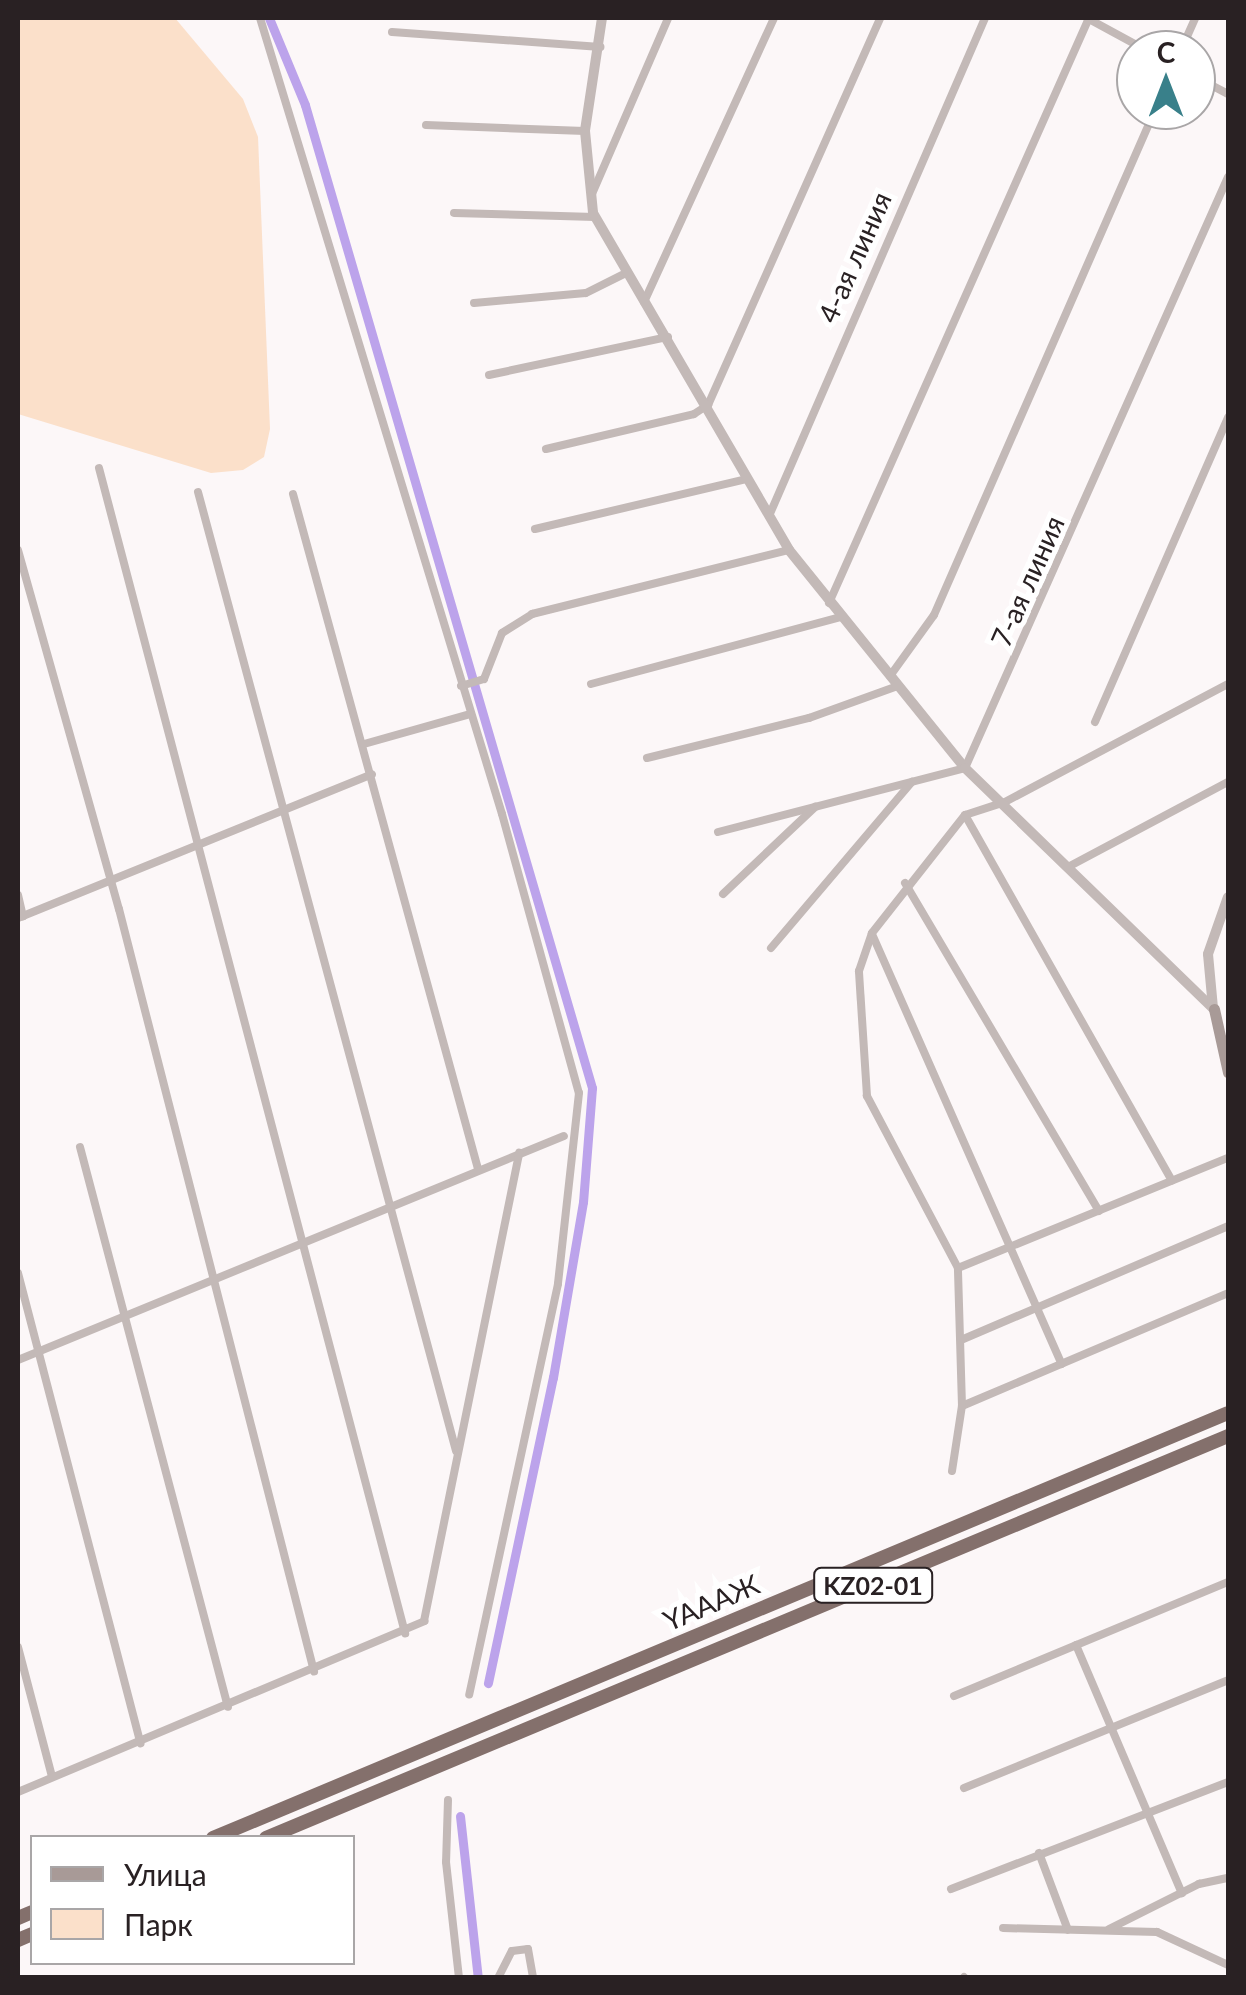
<!DOCTYPE html>
<html>
<head>
<meta charset="utf-8">
<style>
	body { margin:0 }
	#map { position:relative; width:1246px; height:1995px; overflow:hidden; background:#fcf7f8; font-family:Lato,sans-serif }
	div>[style] { position:absolute }
	[style*='--x'] { left:calc(var(--x)*1px); top:calc(var(--y)*1px); width:calc(var(--w)*1px); rotate:calc(var(--a)*1deg) }
	.green>* { inset:0; background:#fbe0ca }
	.canal>* { height:9px; margin:-4.5px; padding:0 4.5px; transform-origin:4.5px; border-radius:4.5px; background:#bca3eb }
	.minor>* { height:8px; margin:-4px; padding:0 4px; transform-origin:4px; border-radius:4px; background:#c3b9b7 }
	.tertiary>* { height:10px; margin:-5px; padding:0 5px; transform-origin:5px; border-radius:5px; background:#c3b9b7 }
	.secondary>* { height:11px; margin:-5.5px; padding:0 5.5px; transform-origin:5.5px; border-radius:5.5px; background:#a89a97 }
	.motorway>* { height:14px; margin:-7px; padding:0 7px; transform-origin:7px; border-radius:7px; background:#84706c }
	span { translate:-50% -50%; white-space:nowrap; text-align:center; line-height:1.15; -webkit-text-stroke:10px #fff; paint-order:stroke }
	.shield-label span { padding:2px 8px; background:#fff; border:2px solid; border-radius:8px; -webkit-text-stroke-width:0 }
	.shield-label { font-size:25px; color:#292123; font-weight:700 }
	.street-label { font-size:28px; color:#292123 }
	.frame { position:absolute; inset:0; border:20px solid #292123; pointer-events:none }
	.legend { position:absolute; left:30px; top:1835px; width:325px; height:130px; box-sizing:border-box; background:#fff; border:2px solid #a9a6a7; margin:0; padding:12px 18px; list-style:none; font-size:30px; color:#292123 }
	.legend li { display:flex; align-items:center; gap:20px; height:50px }
	.legend b { width:50px; border:2px solid #a9a6a7 }
	.north { position:absolute; left:1116px; top:30px; width:100px; height:100px; box-sizing:border-box; background:#fff; border:2px solid #a9a6a7; border-radius:50%; rotate:0deg; font-size:28px; font-weight:700; line-height:40px; text-align:center; color:#292123 }
	.north::after { content:''; display:block; margin:auto; width:35px; height:45px; background:#39808a; clip-path:polygon(50% 0,100% 100%,50% 72%,0 100%) }
</style>
</head>
<body>
<div id="map">
	<div class="green">
		<i style="clip-path:polygon(18px 18px,175px 18px,243px 99px,258px 137px,270px 429px,264px 457px,243px 470px,211px 473px,18px 414px)"></i>
	</div>
	<div class="canal">
		<i style="--x:269;--y:18;--w:94;--a:67.5"></i>
		<i style="--x:305;--y:105;--w:1024;--a:73.72"></i>
		<i style="--x:592;--y:1088;--w:114;--a:94.5"></i>
		<i style="--x:583;--y:1202;--w:178;--a:99.7"></i>
		<i style="--x:553;--y:1377;--w:313;--a:102"></i>
		<i style="--x:460;--y:1816;--w:163;--a:83.7"></i>
	</div>
	<div class="minor">
		<i style="--x:260;--y:18;--w:832;--a:73.09"></i>
		<i style="--x:502;--y:814;--w:289;--a:74.6"></i>
		<i style="--x:579;--y:1093;--w:192;--a:96.3"></i>
		<i style="--x:558;--y:1284;--w:420;--a:102.2"></i>
		<i style="--x:1087;--y:18;--w:67;--a:28.5"></i>
		<i style="--x:392;--y:32;--w:209;--a:4.1"></i>
		<i style="--x:1181;--y:50;--w:35;--a:-66"></i>
		<i style="--x:1196;--y:77;--w:36;--a:28"></i>
		<i style="--x:426;--y:125;--w:159;--a:2.2"></i>
		<i style="--x:592;--y:194;--w:192;--a:-66.6"></i>
		<i style="--x:454;--y:213;--w:141;--a:1.6"></i>
		<i style="--x:644;--y:302;--w:312;--a:-65.4"></i>
		<i style="--x:474;--y:303;--w:112;--a:-5.1"></i>
		<i style="--x:586;--y:293;--w:45;--a:-26.6"></i>
		<i style="--x:489;--y:375;--w:183;--a:-12"></i>
		<i style="--x:546;--y:449;--w:152;--a:-13.3"></i>
		<i style="--x:694;--y:414;--w:17;--a:-33"></i>
		<i style="--x:708;--y:405;--w:424;--a:-66"></i>
		<i style="--x:99;--y:468;--w:1205;--a:75.28"></i>
		<i style="--x:198;--y:492;--w:993;--a:74.94"></i>
		<i style="--x:293;--y:494;--w:700;--a:74.67"></i>
		<i style="--x:769;--y:516;--w:543;--a:-66.55"></i>
		<i style="--x:535;--y:529;--w:218;--a:-13.3"></i>
		<i style="--x:18;--y:550;--w:373;--a:74.3"></i>
		<i style="--x:119;--y:909;--w:787;--a:75.65"></i>
		<i style="--x:829;--y:603;--w:640;--a:-66.04"></i>
		<i style="--x:890;--y:676;--w:75;--a:-54.2"></i>
		<i style="--x:934;--y:615;--w:551;--a:-66.36"></i>
		<i style="--x:591;--y:684;--w:259;--a:-15"></i>
		<i style="--x:461;--y:686;--w:24;--a:-17"></i>
		<i style="--x:484;--y:679;--w:49;--a:-68.6"></i>
		<i style="--x:502;--y:633;--w:36;--a:-32"></i>
		<i style="--x:532;--y:614;--w:265;--a:-14"></i>
		<i style="--x:1095;--y:722;--w:333;--a:-66.4"></i>
		<i style="--x:364;--y:744;--w:110;--a:-15.8"></i>
		<i style="--x:647;--y:758;--w:167;--a:-13.9"></i>
		<i style="--x:809;--y:718;--w:95;--a:-19.8"></i>
		<i style="--x:965;--y:815;--w:420;--a:60.5"></i>
		<i style="--x:718;--y:832;--w:255;--a:-14.5"></i>
		<i style="--x:965;--y:768;--w:647;--a:-66.01"></i>
		<i style="--x:1068;--y:867;--w:181;--a:-28"></i>
		<i style="--x:905;--y:883;--w:381;--a:59.4"></i>
		<i style="--x:723;--y:894;--w:127;--a:-43.4"></i>
		<i style="--x:18;--y:895;--w:22;--a:77"></i>
		<i style="--x:18;--y:918;--w:382;--a:-22.1"></i>
		<i style="--x:872;--y:934;--w:470;--a:66.2"></i>
		<i style="--x:771;--y:948;--w:218;--a:-49.7"></i>
		<i style="--x:80;--y:1147;--w:579;--a:75.2"></i>
		<i style="--x:958;--y:1268;--w:292;--a:-22.2"></i>
		<i style="--x:18;--y:1273;--w:486;--a:75.4"></i>
		<i style="--x:961;--y:1340;--w:290;--a:-23.1"></i>
		<i style="--x:18;--y:1360;--w:590;--a:-22.31"></i>
		<i style="--x:962;--y:1406;--w:289;--a:-23"></i>
		<i style="--x:952;--y:1471;--w:66;--a:-81.3"></i>
		<i style="--x:962;--y:1406;--w:138;--a:-91.7"></i>
		<i style="--x:958;--y:1268;--w:195;--a:-117.9"></i>
		<i style="--x:867;--y:1096;--w:125;--a:-93.7"></i>
		<i style="--x:859;--y:971;--w:40;--a:-71.1"></i>
		<i style="--x:872;--y:933;--w:150;--a:-51.8"></i>
		<i style="--x:965;--y:815;--w:40;--a:-18"></i>
		<i style="--x:1003;--y:803;--w:255;--a:-27.9"></i>
		<i style="--x:1076;--y:1645;--w:270;--a:66.9"></i>
		<i style="--x:18;--y:1647;--w:134;--a:75.3"></i>
		<i style="--x:954;--y:1696;--w:297;--a:-22.6"></i>
		<i style="--x:964;--y:1788;--w:285;--a:-22.2"></i>
		<i style="--x:18;--y:1792;--w:441;--a:-22.8"></i>
		<i style="--x:424;--y:1621;--w:478;--a:-78.5"></i>
		<i style="--x:448;--y:1800;--w:62;--a:91.8"></i>
		<i style="--x:446;--y:1862;--w:117;--a:83.6"></i>
		<i style="--x:1039;--y:1853;--w:82;--a:69.4"></i>
		<i style="--x:951;--y:1889;--w:297;--a:-21.1"></i>
		<i style="--x:1003;--y:1928;--w:154;--a:1.5"></i>
		<i style="--x:1157;--y:1932;--w:78;--a:24.9"></i>
		<i style="--x:1109;--y:1929;--w:101;--a:-26.6"></i>
		<i style="--x:1199;--y:1884;--w:30;--a:-12"></i>
		<i style="--x:964;--y:1977;--w:1;--a:45"></i>
		<i style="--x:498;--y:1978;--w:30;--a:-63"></i>
		<i style="--x:512;--y:1951;--w:16;--a:-7"></i>
		<i style="--x:528;--y:1949;--w:29;--a:80"></i>
	</div>
	<div class="tertiary">
		<i style="--x:602;--y:18;--w:114;--a:98.6"></i>
		<i style="--x:585;--y:131;--w:82;--a:84.4"></i>
		<i style="--x:593;--y:213;--w:390;--a:59.8"></i>
		<i style="--x:789;--y:550;--w:280;--a:51.1"></i>
		<i style="--x:965;--y:768;--w:347;--a:44.1"></i>
		<i style="--x:1213;--y:1008;--w:54;--a:-95.3"></i>
		<i style="--x:1208;--y:954;--w:60;--a:-70.7"></i>
	</div>
	<div class="secondary">
		<i style="--x:1214;--y:1009;--w:65;--a:77.5"></i>
	</div>
	<div class="motorway">
		<i style="--x:213;--y:1838;--w:1100;--a:-22.72"></i>
		<i style="--x:266;--y:1838;--w:1043;--a:-22.68"></i>
		<i style="--x:18;--y:1918;--w:15;--a:-23"></i>
		<i style="--x:18;--y:1940;--w:15;--a:-23"></i>
	</div>
	<div class="shield-label">
		<span style="left:873px;top:1585px">KZ02-01</span>
	</div>
	<div class="street-label">
		<span style="left:854px;top:257px;rotate:-66deg">4-ая линия</span>
		<span style="left:1027px;top:581px;rotate:-66deg">7-ая линия</span>
		<span style="left:711px;top:1602px;rotate:-23deg">ҮАААЖ</span>
	</div>
	<div class="frame"></div>
	<ul class="legend">
	<li><b style="height:12px;background:#a89a97"></b>Улица</li>
	<li><b style="height:28px;background:#fbe0ca"></b>Парк</li>
	</ul>
	<div class="north">С</div>
</div>
</body>
</html>
